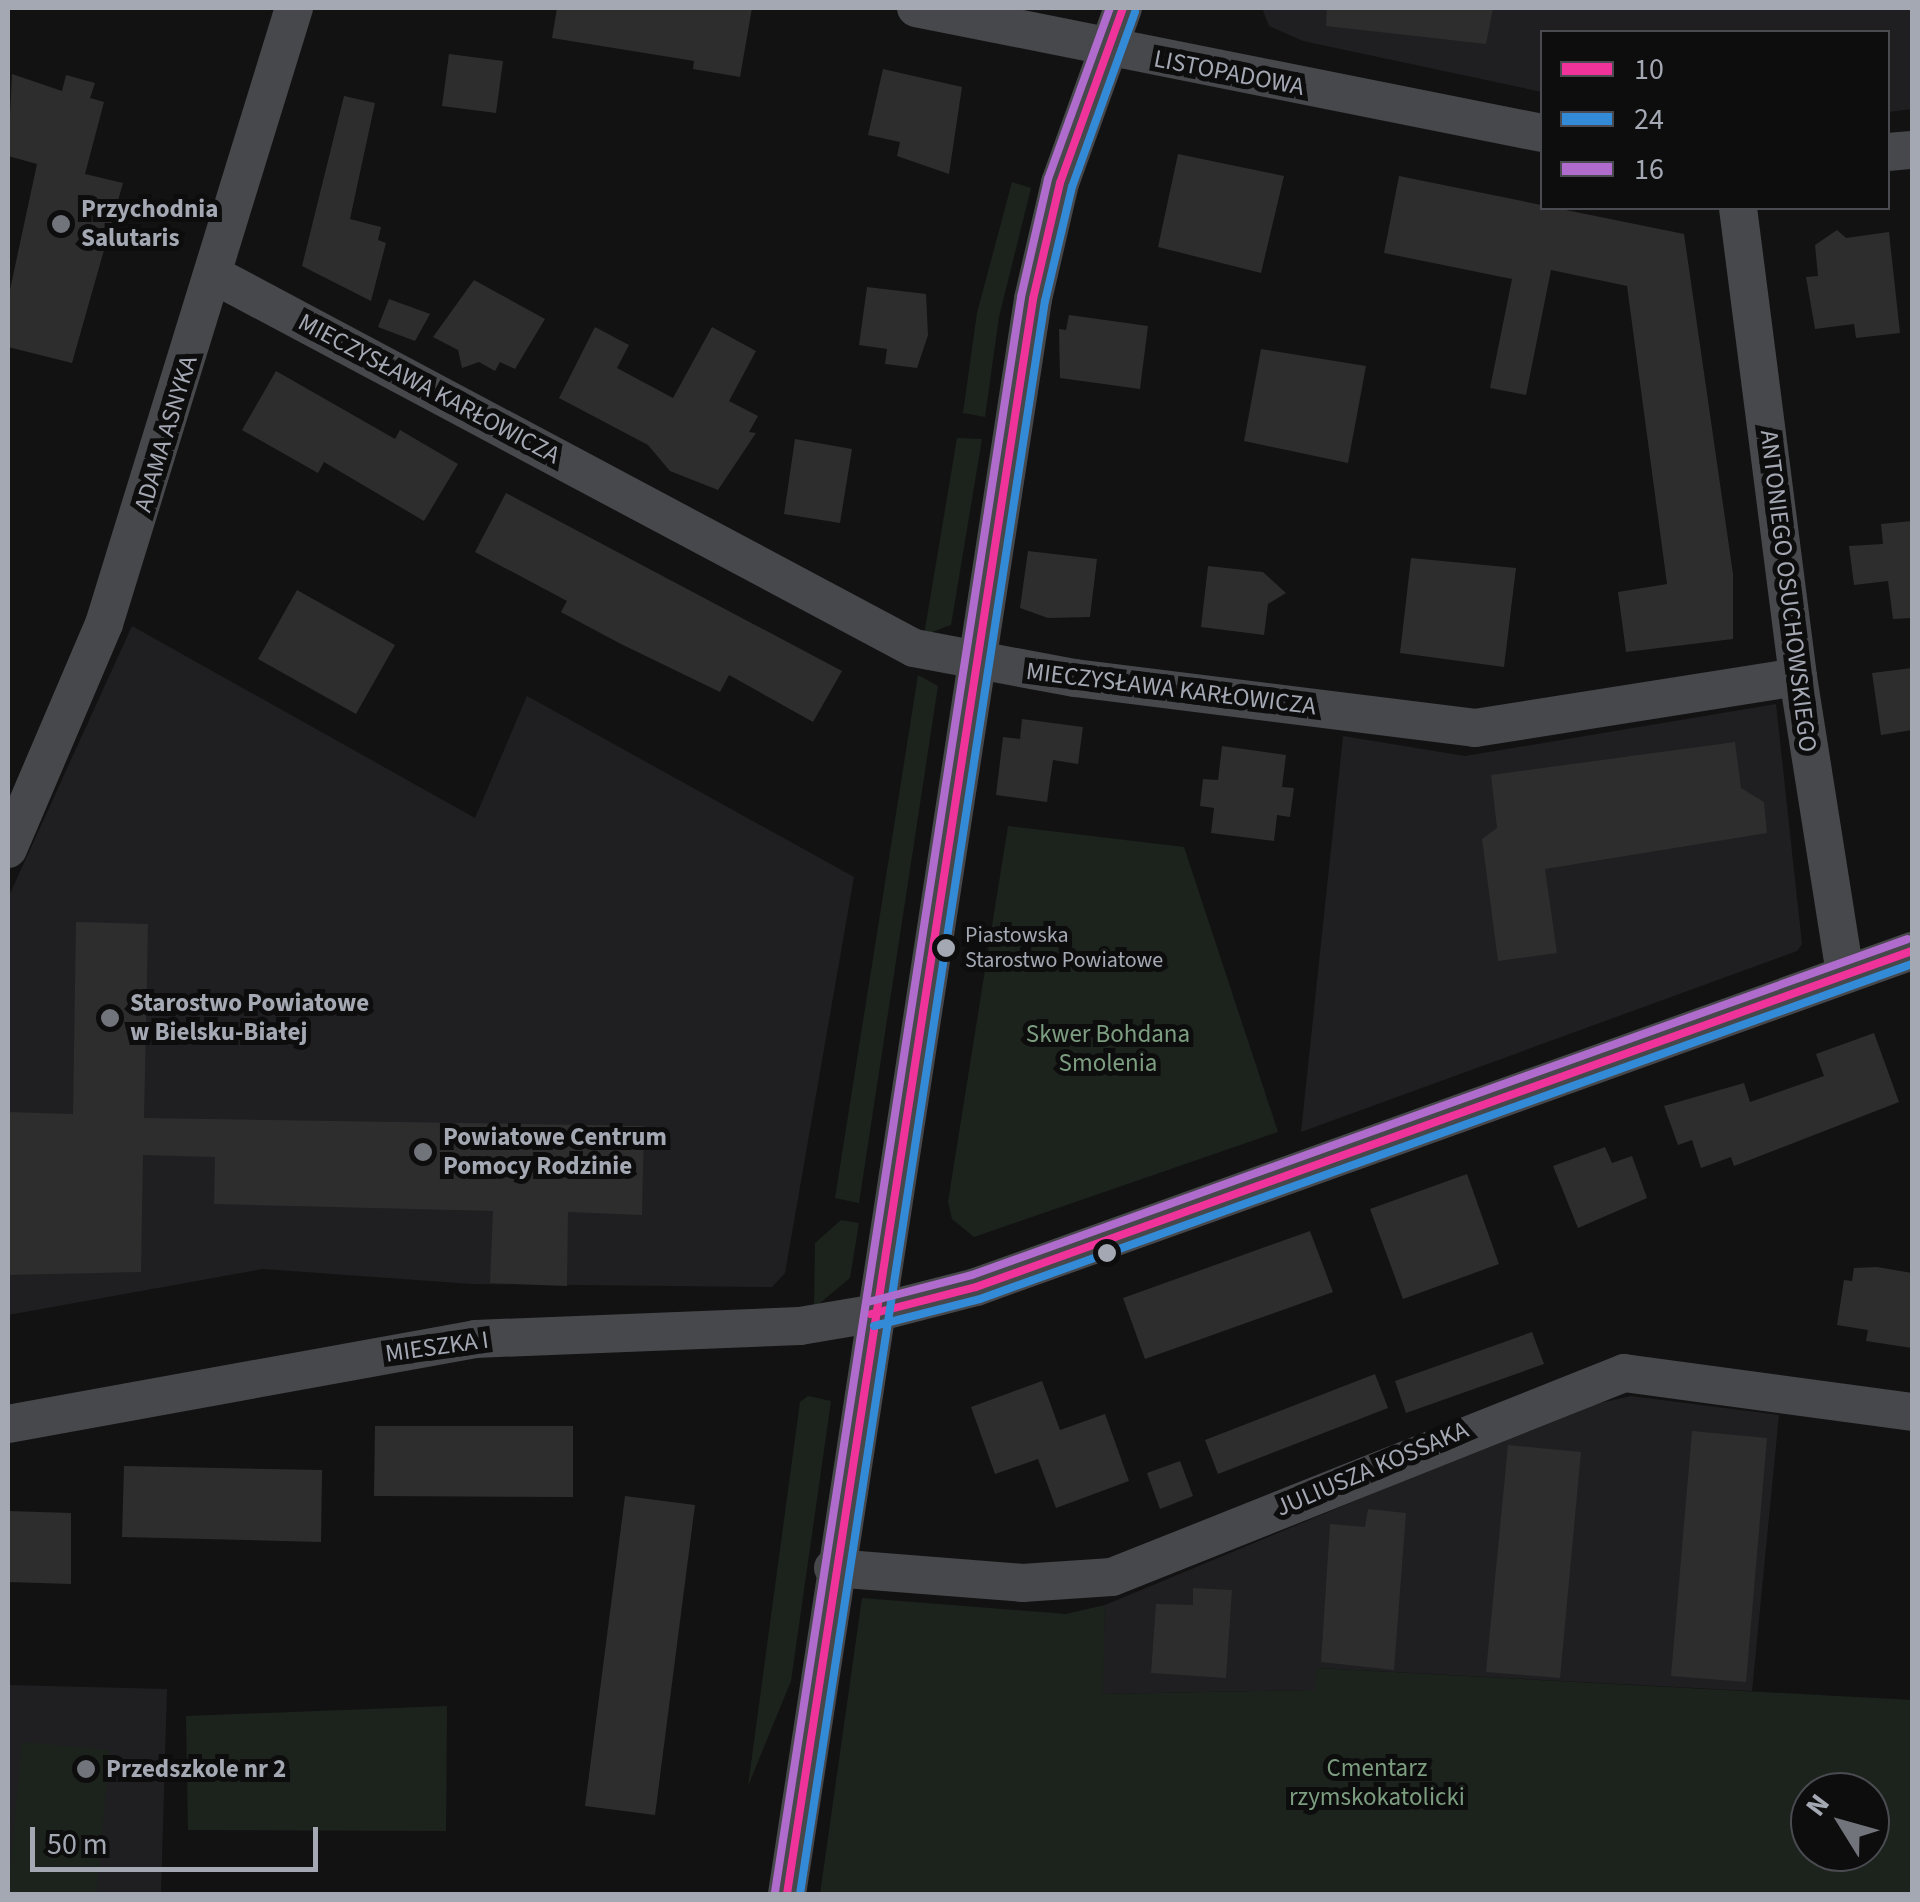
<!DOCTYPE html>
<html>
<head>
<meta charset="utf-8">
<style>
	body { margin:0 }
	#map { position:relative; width:1920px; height:1902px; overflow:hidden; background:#121213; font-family:"Source Sans 3",sans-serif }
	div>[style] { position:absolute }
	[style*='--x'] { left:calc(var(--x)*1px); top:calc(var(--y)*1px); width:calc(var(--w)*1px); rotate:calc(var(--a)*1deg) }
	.built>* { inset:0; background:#1f1f21 }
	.green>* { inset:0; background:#1c231d }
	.building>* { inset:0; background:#2d2d2e }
	.minor>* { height:38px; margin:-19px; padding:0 19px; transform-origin:19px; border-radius:19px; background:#47484b }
	.bus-1>* { height:8px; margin:-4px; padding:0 4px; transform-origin:4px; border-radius:4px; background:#ef339a }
	.bus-2>* { height:8px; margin:-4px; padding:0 4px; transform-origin:4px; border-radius:4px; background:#338bd7 }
	.bus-3>* { height:8px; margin:-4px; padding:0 4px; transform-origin:4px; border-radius:4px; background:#b06ccc }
	.dots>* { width:28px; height:28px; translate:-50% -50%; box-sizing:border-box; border:5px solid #0d0d0e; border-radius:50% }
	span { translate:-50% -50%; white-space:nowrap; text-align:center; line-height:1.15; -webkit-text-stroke:10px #0d0d0e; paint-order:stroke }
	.bus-label { font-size:22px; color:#a4a8b3 }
	.left { translate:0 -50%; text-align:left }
	.street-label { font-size:25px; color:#a4a8b3 }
	.poi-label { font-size:25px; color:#a4a8b3; font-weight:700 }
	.park-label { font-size:25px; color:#7c9d7f }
	.frame { position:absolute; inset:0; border:10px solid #a4a8b3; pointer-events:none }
	.legend { position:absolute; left:1540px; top:30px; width:350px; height:180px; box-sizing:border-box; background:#0d0d0e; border:2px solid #494b50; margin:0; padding:12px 18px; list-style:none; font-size:30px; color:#a4a8b3 }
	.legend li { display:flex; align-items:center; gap:20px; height:50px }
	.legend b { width:50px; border:2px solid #494b50 }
	.north { position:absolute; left:1790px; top:1772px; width:100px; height:100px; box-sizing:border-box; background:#0d0d0e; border:2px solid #494b50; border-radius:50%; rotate:307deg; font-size:28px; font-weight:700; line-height:40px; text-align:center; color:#a4a8b3 }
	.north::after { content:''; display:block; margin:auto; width:35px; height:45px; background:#71747b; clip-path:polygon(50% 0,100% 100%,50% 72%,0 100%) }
	.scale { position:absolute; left:30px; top:1827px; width:288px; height:45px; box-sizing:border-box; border:5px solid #a4a8b3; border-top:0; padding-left:12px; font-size:30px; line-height:35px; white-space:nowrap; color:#a4a8b3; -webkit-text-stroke:8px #0d0d0e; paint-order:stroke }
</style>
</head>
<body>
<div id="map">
	<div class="built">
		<i style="clip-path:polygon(1262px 8px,1912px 8px,1912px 109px,1888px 112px,1888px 32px,1542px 32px,1542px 92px,1303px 41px,1269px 26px)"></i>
		<i style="clip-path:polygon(132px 626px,475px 818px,527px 696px,854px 877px,785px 1273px,772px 1287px,472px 1284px,263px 1269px,8px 1315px,8px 898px)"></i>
		<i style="clip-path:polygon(1776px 704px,1802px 944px,1797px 951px,1301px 1132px,1343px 736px,1465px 756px)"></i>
		<i style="clip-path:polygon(1631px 1396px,1779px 1415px,1752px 1691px,1318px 1668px,1316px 1690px,1102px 1694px,1105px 1605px,1578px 1408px)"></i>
		<i style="clip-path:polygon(8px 1685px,167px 1689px,161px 1894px,8px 1894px)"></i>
	</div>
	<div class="green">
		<i style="clip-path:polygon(1012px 182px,1031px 188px,999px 317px,985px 417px,963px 413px,977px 313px)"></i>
		<i style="clip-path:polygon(957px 438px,982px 439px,951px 625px,924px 635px)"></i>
		<i style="clip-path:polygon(918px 675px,938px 686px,859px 1203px,835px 1198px)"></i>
		<i style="clip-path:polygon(1008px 826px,1184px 847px,1278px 1132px,974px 1237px,952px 1219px,948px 1202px)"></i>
		<i style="clip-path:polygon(841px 1220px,859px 1223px,850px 1278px,814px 1308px,815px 1243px)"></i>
		<i style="clip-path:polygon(808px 1396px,831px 1401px,791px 1681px,748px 1786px,800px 1402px)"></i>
		<i style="clip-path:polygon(evenodd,862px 1598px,1066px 1614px,1105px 1605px,1103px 1694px,1315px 1690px,1317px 1668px,1912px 1700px,1912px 1894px,820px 1894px,862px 1598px,1810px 1792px,1870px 1792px,1870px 1852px,1810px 1852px,1810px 1792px)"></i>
		<i style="clip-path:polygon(447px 1706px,446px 1831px,188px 1830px,186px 1716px)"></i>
		<i style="clip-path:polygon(22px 1742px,110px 1750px,96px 1894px,8px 1894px)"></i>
	</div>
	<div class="building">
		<i style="clip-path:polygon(557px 8px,752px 8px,740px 77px,693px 69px,694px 61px,552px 38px)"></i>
		<i style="clip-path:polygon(1327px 8px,1493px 8px,1486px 44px,1326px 26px)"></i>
		<i style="clip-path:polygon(449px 54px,503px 61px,496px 113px,442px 106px)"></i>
		<i style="clip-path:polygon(883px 69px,962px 87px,949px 174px,897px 156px,900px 142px,868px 135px)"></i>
		<i style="clip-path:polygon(12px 74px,62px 91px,66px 75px,95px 83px,90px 98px,104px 102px,85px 174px,123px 183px,72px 363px,8px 347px,8px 299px,37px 164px,8px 156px)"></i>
		<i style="clip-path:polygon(344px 96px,375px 103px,350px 219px,381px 227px,378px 240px,386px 243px,371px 301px,302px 266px)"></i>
		<i style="clip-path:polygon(1178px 154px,1284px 176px,1261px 273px,1158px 247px)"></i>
		<i style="clip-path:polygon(1399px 176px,1684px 234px,1733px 574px,1733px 639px,1626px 652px,1618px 592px,1667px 584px,1627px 286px,1551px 270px,1526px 395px,1490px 388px,1512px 279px,1384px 253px)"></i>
		<i style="clip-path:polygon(1837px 230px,1846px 238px,1889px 232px,1900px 333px,1856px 338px,1854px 324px,1815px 329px,1806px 277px,1818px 276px,1815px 245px)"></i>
		<i style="clip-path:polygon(474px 280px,545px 319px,515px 369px,500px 362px,495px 371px,479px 362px,462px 368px,458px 350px,433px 337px)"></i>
		<i style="clip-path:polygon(867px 287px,926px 294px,928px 335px,917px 368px,885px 364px,887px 349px,859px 345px)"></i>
		<i style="clip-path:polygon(389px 299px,430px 314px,415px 341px,378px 327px)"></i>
		<i style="clip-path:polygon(1069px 315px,1148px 326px,1140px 389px,1060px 378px,1059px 329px,1066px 330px)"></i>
		<i style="clip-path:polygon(595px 327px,629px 345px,617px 368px,673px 398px,712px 327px,756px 351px,729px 401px,758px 416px,749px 432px,756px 433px,718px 490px,670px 471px,648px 445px,559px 398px)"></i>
		<i style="clip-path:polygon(1261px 349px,1366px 366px,1348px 463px,1244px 441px)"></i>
		<i style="clip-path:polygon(276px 371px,395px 439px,400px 430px,458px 464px,424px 521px,324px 462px,318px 473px,242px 430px)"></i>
		<i style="clip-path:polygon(795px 439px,852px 449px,840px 523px,784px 514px)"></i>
		<i style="clip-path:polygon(506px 493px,842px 671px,813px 722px,729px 675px,720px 692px,621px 644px,561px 612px,567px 601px,475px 552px)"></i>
		<i style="clip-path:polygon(1912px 521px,1912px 618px,1893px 619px,1888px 581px,1854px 585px,1849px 546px,1883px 544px,1881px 524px)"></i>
		<i style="clip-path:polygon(1028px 551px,1097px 559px,1090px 617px,1048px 618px,1020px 608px)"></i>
		<i style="clip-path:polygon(1411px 558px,1516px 568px,1504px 667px,1400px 653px)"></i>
		<i style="clip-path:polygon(1208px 566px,1263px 572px,1286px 593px,1268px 604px,1264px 635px,1201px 627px)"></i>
		<i style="clip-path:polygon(297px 590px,395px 645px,356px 714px,258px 659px)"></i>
		<i style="clip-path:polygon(1912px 668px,1912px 730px,1881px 735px,1872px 673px)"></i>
		<i style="clip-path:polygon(1022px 719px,1083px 727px,1078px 764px,1053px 760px,1047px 802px,996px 795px,1003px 737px,1020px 739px)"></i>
		<i style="clip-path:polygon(1735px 742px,1741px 788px,1764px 802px,1767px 833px,1545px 869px,1557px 953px,1498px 961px,1482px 839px,1497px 828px,1491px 775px)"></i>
		<i style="clip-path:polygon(1222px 746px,1286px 755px,1282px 787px,1294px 788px,1290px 817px,1277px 815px,1274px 841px,1211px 833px,1214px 808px,1200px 806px,1203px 779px,1218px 780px)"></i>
		<i style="clip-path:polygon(76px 922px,148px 924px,144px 1118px,644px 1126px,642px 1215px,568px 1212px,567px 1286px,490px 1283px,493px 1211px,214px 1204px,215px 1157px,143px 1155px,141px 1272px,8px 1275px,8px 1112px,73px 1114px)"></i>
		<i style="clip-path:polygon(1874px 1033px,1899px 1102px,1734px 1166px,1731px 1157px,1701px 1168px,1692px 1140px,1678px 1145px,1664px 1106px,1744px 1083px,1750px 1102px,1824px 1076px,1816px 1054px)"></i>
		<i style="clip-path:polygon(1605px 1147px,1612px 1163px,1632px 1156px,1647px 1198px,1578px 1228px,1553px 1166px)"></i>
		<i style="clip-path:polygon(1467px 1174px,1499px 1264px,1403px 1299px,1370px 1209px)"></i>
		<i style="clip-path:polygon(1310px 1231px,1333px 1292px,1145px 1359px,1123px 1298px)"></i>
		<i style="clip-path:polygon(1877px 1267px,1912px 1273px,1912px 1348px,1866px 1341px,1868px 1330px,1837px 1325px,1844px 1280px,1852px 1281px,1854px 1268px)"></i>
		<i style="clip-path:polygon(1532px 1332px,1544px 1364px,1406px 1413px,1395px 1381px)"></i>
		<i style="clip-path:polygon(1375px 1374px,1388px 1408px,1218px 1474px,1205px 1440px)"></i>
		<i style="clip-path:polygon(1042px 1381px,1060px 1430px,1105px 1414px,1129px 1481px,1056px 1508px,1038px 1459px,995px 1474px,971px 1407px)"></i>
		<i style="clip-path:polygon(375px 1426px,573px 1426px,573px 1497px,374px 1496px)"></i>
		<i style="clip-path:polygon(1692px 1431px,1767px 1438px,1746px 1682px,1671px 1676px)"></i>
		<i style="clip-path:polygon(1508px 1445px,1581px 1452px,1560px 1678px,1486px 1672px)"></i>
		<i style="clip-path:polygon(1180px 1461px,1193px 1496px,1160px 1509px,1147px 1473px)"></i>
		<i style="clip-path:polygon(124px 1466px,322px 1470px,321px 1542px,122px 1537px)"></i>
		<i style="clip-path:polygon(625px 1496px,695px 1505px,655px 1815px,585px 1806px)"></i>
		<i style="clip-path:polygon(1368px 1509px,1406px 1513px,1394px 1670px,1321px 1662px,1330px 1524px,1365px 1527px)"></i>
		<i style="clip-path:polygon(8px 1511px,71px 1513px,71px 1584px,8px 1582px)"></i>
		<i style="clip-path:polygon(1193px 1588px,1232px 1590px,1226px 1678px,1151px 1673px,1156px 1604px,1193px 1605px)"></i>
	</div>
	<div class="minor">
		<i style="--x:916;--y:8;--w:638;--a:11.29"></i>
		<i style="--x:1888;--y:152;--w:24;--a:-5"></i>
		<i style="--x:1738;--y:208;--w:473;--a:82.7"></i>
		<i style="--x:1798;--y:677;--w:300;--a:81"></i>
		<i style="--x:214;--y:275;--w:793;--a:28.05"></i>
		<i style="--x:914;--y:648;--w:164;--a:10.6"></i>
		<i style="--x:1075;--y:678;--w:403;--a:7.1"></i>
		<i style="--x:1475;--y:728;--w:327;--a:-9"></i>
		<i style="--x:8;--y:849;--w:245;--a:-66.9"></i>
		<i style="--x:104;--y:624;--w:645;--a:-72.86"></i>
		<i style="--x:8;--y:1424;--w:475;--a:-10.3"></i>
		<i style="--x:475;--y:1339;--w:325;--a:-2.3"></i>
		<i style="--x:800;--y:1326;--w:72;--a:-9.6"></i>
		<i style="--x:871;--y:1314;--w:108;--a:-14.4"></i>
		<i style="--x:976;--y:1287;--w:994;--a:-19.75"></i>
		<i style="--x:833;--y:1568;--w:190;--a:4.5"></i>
		<i style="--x:1022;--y:1583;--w:90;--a:-3.8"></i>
		<i style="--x:1112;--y:1577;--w:551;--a:-21.72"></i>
		<i style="--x:1624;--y:1373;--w:291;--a:7.7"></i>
		<i style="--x:787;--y:1894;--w:1614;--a:-81.23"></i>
		<i style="--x:1033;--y:299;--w:119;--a:-76.9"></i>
		<i style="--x:1060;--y:183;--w:186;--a:-70.2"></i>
	</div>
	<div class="bus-1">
		<i style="--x:871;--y:1314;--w:108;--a:-14.4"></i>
		<i style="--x:976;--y:1287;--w:994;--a:-19.75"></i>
		<i style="--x:787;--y:1894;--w:1614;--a:-81.23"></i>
		<i style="--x:1033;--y:299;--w:119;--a:-76.9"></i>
		<i style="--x:1060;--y:183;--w:186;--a:-70.2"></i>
	</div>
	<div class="bus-2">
		<i style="--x:874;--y:1326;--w:109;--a:-14.3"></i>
		<i style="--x:980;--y:1299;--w:990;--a:-19.77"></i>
		<i style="--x:800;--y:1894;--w:1612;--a:-81.26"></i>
		<i style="--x:1045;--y:301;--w:117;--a:-76.7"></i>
		<i style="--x:1072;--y:187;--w:186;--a:-70.2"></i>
	</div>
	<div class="bus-3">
		<i style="--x:868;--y:1302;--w:107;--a:-14.6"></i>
		<i style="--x:972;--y:1275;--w:994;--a:-19.75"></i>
		<i style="--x:775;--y:1892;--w:1614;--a:-81.23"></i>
		<i style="--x:1021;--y:297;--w:121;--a:-77.1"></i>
		<i style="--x:1048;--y:179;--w:182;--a:-70.1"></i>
	</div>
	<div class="dots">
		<i style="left:61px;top:224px;background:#71747b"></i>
		<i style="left:946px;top:948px;background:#a4a8b3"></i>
		<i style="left:110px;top:1018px;background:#71747b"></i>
		<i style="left:423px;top:1152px;background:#71747b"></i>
		<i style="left:1107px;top:1253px;background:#a4a8b3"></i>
		<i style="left:86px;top:1769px;background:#71747b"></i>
	</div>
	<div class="bus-label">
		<span class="left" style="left:965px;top:948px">Piastowska<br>Starostwo Powiatowe</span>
	</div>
	<div class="street-label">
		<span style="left:1229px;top:73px;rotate:11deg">LISTOPADOWA</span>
		<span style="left:429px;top:389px;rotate:28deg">MIECZYSŁAWA KARŁOWICZA</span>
		<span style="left:166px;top:434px;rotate:-73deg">ADAMA ASNYKA</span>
		<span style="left:1788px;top:591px;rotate:83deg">ANTONIEGO OSUCHOWSKIEGO</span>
		<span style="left:1171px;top:689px;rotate:7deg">MIECZYSŁAWA KARŁOWICZA</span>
		<span style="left:437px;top:1347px;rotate:-8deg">MIESZKA I</span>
		<span style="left:1372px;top:1469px;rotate:-23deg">JULIUSZA KOSSAKA</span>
	</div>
	<div class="poi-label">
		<span class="left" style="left:81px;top:224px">Przychodnia<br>Salutaris</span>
		<span class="left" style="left:130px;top:1018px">Starostwo Powiatowe<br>w Bielsku-Białej</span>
		<span class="left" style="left:443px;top:1152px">Powiatowe Centrum<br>Pomocy Rodzinie</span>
		<span class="left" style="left:106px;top:1769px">Przedszkole nr 2</span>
	</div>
	<div class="park-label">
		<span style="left:1108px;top:1049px">Skwer Bohdana<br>Smolenia</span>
		<span style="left:1377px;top:1783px">Cmentarz<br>rzymskokatolicki</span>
	</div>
	<div class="frame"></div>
	<ul class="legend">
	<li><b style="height:12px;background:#ef339a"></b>10</li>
	<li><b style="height:12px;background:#338bd7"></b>24</li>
	<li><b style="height:12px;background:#b06ccc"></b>16</li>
	</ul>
	<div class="north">N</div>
	<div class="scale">50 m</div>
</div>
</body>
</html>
